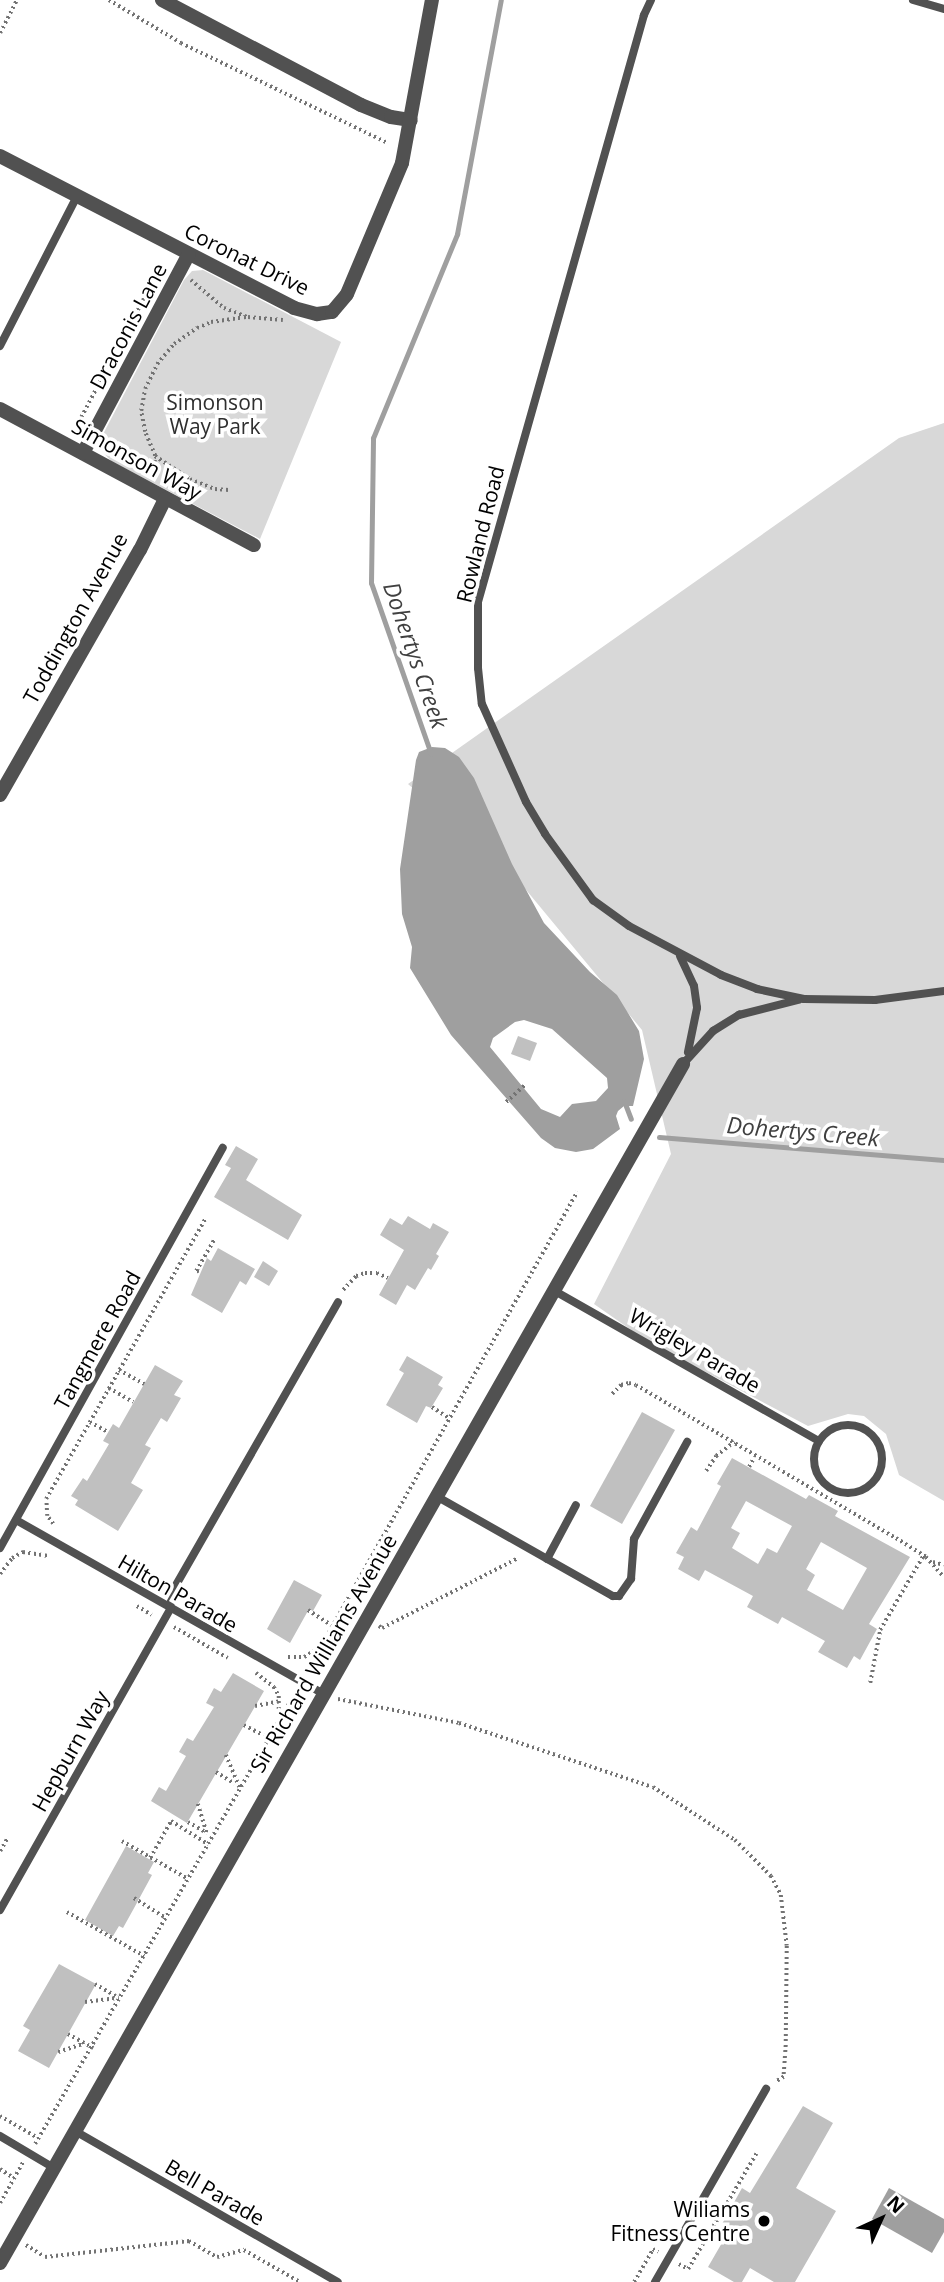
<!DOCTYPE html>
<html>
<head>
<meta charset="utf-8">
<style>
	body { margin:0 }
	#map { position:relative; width:944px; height:2282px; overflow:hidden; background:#fff; font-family:"Open Sans",sans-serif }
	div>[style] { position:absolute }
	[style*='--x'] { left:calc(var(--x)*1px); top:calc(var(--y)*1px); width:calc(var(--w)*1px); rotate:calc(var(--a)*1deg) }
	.green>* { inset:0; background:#d8d8d8 }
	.water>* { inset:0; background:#9f9f9f }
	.stream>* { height:5px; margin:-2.5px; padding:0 2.5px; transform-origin:2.5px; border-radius:2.5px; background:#9f9f9f }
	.building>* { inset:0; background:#c0c0c0 }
	.path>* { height:3.5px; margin-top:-1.75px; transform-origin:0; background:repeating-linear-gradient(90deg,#737373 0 2px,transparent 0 5.5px) }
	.lane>* { height:8px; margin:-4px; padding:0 4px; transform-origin:4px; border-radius:4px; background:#515151 }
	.lane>.ring { margin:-4px; padding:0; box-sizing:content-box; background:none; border:8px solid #515151; border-radius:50% }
	.street>* { height:14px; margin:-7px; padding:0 7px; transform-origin:7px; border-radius:7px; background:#515151 }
	.dots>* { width:19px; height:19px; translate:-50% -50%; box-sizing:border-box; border:4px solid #fff; border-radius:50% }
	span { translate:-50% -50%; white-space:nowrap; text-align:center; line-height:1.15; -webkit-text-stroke:7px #fff; paint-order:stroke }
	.street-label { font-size:21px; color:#000 }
	.park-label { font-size:21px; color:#2f2f2f }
	.poi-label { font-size:21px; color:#000 }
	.right { translate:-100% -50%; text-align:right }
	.water-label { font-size:23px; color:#404040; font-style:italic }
	.north { position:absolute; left:846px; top:2184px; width:70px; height:70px; -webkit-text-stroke:5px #fff; paint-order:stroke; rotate:45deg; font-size:19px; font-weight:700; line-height:28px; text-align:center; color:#000 }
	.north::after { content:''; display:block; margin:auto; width:24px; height:32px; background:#000; clip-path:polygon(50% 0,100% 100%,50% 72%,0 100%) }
</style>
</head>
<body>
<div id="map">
	<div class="green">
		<i style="clip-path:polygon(203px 270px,341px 342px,260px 539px,111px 461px,100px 449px,101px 438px,184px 280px,192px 271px)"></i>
		<i style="clip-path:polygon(944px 423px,944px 1501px,899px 1475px,886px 1434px,864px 1416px,848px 1414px,808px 1426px,647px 1341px,594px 1304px,671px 1154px,642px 1030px,522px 885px,408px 784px,899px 438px)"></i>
	</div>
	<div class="water">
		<i style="clip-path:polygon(evenodd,432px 747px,445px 748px,459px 757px,474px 778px,512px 864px,544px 923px,590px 972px,617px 995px,639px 1031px,644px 1059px,633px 1106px,624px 1106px,618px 1111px,616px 1116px,620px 1129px,593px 1149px,576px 1152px,555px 1148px,541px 1138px,451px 1035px,410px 968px,412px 947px,402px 914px,400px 869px,416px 760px,419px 752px,432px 747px,524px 1020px,552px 1029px,607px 1078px,608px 1088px,596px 1101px,572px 1104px,560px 1117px,541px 1109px,490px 1047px,493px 1038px,515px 1022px,524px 1020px)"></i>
		<i style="clip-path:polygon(889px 2188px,944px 2219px,944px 2232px,932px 2253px,872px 2219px)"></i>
	</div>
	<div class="stream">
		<i style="--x:431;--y:754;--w:181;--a:-109.3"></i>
		<i style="--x:371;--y:583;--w:145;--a:-89.2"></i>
		<i style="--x:373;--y:438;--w:221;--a:-67.6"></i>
		<i style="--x:457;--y:234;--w:238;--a:-79.4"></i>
		<i style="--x:624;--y:1101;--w:19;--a:69"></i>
		<i style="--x:659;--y:1137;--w:286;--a:4.6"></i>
	</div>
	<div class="building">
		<i style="clip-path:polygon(518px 1036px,537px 1043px,530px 1061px,511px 1054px)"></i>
		<i style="clip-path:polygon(236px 1146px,258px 1159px,246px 1180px,302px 1215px,288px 1240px,214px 1197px,231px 1168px,225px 1165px)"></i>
		<i style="clip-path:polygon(408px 1216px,430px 1229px,433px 1223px,449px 1232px,436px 1254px,439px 1256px,431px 1270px,428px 1268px,415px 1290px,407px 1285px,396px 1305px,379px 1295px,404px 1250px,380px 1235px,390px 1218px,402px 1225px)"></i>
		<i style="clip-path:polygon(218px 1248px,255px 1269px,246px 1285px,240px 1281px,222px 1313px,191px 1295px,207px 1258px,211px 1261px)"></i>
		<i style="clip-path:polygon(263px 1261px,278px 1271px,269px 1286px,254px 1277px)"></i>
		<i style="clip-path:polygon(407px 1356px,443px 1377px,438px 1385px,443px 1388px,431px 1408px,426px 1406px,417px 1423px,386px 1405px,404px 1373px,399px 1370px)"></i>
		<i style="clip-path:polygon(155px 1365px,183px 1381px,174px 1395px,181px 1398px,167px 1422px,161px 1418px,145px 1445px,151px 1448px,131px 1483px,143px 1490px,118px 1531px,75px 1505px,78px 1500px,71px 1496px,83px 1478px,87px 1481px,109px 1444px,103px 1441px,113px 1424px,119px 1428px)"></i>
		<i style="clip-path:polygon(642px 1412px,675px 1430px,622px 1524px,590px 1506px)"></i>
		<i style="clip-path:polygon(evenodd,732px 1458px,806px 1499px,809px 1495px,838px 1511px,835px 1516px,910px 1557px,869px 1624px,877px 1629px,860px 1660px,854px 1656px,847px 1668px,818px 1652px,825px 1641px,782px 1617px,778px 1624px,747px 1607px,753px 1596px,705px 1570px,699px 1581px,678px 1569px,684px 1557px,676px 1553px,691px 1527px,697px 1531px,721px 1486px,717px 1484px,732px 1458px,746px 1501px,792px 1526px,777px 1553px,767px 1548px,758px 1564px,732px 1548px,740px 1533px,731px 1528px,746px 1501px,732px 1458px,821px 1542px,867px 1568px,843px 1610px,807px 1590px,815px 1575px,806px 1569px,821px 1542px)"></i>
		<i style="clip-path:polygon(294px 1580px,322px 1595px,313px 1611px,309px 1609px,290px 1643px,267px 1629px)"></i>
		<i style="clip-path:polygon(233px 1673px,264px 1691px,187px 1823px,151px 1801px,159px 1787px,166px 1791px,186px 1756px,179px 1752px,187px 1738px,193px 1741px,214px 1707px,206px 1703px,214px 1688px,221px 1692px)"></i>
		<i style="clip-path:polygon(126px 1846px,154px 1862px,148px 1873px,152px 1875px,133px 1910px,123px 1928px,119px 1926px,113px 1936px,85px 1920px)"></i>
		<i style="clip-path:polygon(59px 1964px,96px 1984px,49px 2068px,18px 2051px,30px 2030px,23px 2026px)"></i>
		<i style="clip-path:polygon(803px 2106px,833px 2123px,796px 2188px,836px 2211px,795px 2282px,774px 2282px,750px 2268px,742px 2282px,734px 2282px,708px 2267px,730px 2229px,722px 2224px,742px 2188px,750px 2193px)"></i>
	</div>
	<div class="path">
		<i style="--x:109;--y:0;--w:84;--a:30.8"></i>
		<i style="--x:181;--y:43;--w:228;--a:25.8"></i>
		<i style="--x:0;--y:33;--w:37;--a:-63"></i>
		<i style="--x:191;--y:280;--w:43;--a:40.3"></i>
		<i style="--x:224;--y:308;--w:26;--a:21"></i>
		<i style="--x:248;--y:317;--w:35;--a:5"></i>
		<i style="--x:76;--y:427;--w:184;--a:-62.2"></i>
		<i style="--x:155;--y:456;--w:42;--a:33.3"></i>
		<i style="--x:190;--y:479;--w:27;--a:22"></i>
		<i style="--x:215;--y:489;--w:14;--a:4"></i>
		<i style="--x:153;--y:473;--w:17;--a:-83"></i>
		<i style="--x:155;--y:456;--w:26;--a:-113"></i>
		<i style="--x:145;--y:432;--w:21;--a:-101"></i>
		<i style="--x:141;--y:411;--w:22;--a:-80"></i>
		<i style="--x:145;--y:389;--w:28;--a:-64"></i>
		<i style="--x:157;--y:364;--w:26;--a:-50"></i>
		<i style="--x:174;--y:344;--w:28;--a:-35"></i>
		<i style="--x:197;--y:328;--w:15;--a:-23"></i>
		<i style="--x:211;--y:322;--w:37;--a:-8"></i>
		<i style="--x:506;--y:1102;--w:25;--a:-42"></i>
		<i style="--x:199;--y:1272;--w:3;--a:-162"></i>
		<i style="--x:196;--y:1271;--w:36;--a:-60"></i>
		<i style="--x:343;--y:1290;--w:19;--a:-47"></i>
		<i style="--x:356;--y:1276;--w:9;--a:-18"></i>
		<i style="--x:365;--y:1273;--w:12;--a:0"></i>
		<i style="--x:377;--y:1273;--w:12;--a:24"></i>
		<i style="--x:119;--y:1370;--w:29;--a:29"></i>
		<i style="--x:109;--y:1388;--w:28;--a:30"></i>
		<i style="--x:612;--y:1394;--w:13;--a:-45"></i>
		<i style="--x:621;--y:1385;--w:8;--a:-14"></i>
		<i style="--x:629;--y:1383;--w:7;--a:16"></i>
		<i style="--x:636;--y:1385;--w:302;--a:30.5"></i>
		<i style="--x:896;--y:1538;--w:36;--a:32"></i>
		<i style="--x:926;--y:1557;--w:27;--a:48"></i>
		<i style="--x:432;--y:1407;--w:20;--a:33"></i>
		<i style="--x:90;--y:1422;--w:21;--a:29"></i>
		<i style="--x:749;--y:1467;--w:11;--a:-63"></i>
		<i style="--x:706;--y:1471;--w:18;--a:-56"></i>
		<i style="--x:716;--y:1456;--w:23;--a:-38"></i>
		<i style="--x:53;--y:1524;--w:10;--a:-127"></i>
		<i style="--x:47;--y:1516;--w:17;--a:-93"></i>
		<i style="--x:46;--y:1499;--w:324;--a:-60.4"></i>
		<i style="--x:933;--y:1562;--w:11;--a:15"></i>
		<i style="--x:0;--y:1574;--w:20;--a:-53"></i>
		<i style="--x:12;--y:1558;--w:13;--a:-29"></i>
		<i style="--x:23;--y:1552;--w:26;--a:9"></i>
		<i style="--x:137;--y:1606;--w:17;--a:31"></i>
		<i style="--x:308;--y:1610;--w:30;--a:33"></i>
		<i style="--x:379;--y:1626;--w:4;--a:34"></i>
		<i style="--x:382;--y:1628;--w:153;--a:-27.2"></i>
		<i style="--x:174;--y:1627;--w:62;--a:29.9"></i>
		<i style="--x:288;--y:1657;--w:16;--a:0"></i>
		<i style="--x:304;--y:1657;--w:17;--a:-31"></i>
		<i style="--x:307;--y:1671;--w:550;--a:-60.59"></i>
		<i style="--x:256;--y:1673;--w:23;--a:38"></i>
		<i style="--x:274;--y:1687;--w:10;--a:61"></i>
		<i style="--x:279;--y:1696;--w:19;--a:90"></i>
		<i style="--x:870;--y:1683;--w:54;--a:-79.3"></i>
		<i style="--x:880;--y:1630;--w:86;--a:-59.8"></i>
		<i style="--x:338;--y:1699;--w:123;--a:11.2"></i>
		<i style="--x:459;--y:1723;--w:204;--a:18.3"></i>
		<i style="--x:653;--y:1787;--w:98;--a:32.9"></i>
		<i style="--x:735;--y:1840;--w:51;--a:45"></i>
		<i style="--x:771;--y:1876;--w:21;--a:62"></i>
		<i style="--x:781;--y:1895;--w:51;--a:83.3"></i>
		<i style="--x:787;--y:1946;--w:99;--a:90.6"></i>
		<i style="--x:786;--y:2045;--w:32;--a:94"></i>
		<i style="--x:784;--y:2077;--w:9;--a:148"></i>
		<i style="--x:255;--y:1706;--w:25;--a:-11"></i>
		<i style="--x:244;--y:1725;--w:27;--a:28"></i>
		<i style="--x:226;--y:1755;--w:36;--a:67"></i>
		<i style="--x:216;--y:1772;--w:22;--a:32"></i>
		<i style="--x:198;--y:1804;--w:30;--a:73"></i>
		<i style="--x:188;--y:1822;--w:22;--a:30"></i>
		<i style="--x:122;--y:1841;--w:76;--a:29.9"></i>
		<i style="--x:0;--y:1851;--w:16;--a:-60"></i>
		<i style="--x:150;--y:1858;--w:43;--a:-60.4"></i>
		<i style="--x:171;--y:1821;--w:44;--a:31.9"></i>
		<i style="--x:134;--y:1898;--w:38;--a:32"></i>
		<i style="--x:67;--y:1912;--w:89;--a:29.7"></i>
		<i style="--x:95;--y:1984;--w:24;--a:30"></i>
		<i style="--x:85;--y:2002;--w:34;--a:-7"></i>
		<i style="--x:68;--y:2034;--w:29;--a:29"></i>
		<i style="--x:58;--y:2052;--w:28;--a:-18"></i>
		<i style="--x:0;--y:2116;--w:44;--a:30.1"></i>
		<i style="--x:35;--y:2144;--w:521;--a:-60.04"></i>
		<i style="--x:0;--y:2169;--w:17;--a:33"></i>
		<i style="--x:0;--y:2203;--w:47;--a:-60.7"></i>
		<i style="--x:26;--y:2245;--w:22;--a:32"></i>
		<i style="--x:45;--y:2257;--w:145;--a:-6.3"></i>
		<i style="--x:189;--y:2241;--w:32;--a:30"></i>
		<i style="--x:217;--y:2257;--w:28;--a:-15"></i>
		<i style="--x:244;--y:2250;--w:64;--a:29.7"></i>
		<i style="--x:679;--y:2264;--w:10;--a:29"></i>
		<i style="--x:688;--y:2269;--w:134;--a:-59.4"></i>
		<i style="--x:634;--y:2282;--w:38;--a:-60"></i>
		<i style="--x:653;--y:2249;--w:6;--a:31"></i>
	</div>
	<div class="lane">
		<i style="--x:651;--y:0;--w:17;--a:115"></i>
		<i style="--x:644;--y:15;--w:610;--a:105.79"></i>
		<i style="--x:478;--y:602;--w:66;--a:90"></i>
		<i style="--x:478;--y:668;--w:36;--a:84"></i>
		<i style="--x:482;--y:704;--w:107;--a:65.8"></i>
		<i style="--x:526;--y:802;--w:37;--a:59"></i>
		<i style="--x:545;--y:834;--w:82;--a:54"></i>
		<i style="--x:593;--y:900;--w:44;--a:35.8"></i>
		<i style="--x:629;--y:926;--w:104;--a:28"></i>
		<i style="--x:721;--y:975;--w:39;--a:21"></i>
		<i style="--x:757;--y:989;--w:48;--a:12"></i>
		<i style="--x:804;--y:999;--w:71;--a:0.8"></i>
		<i style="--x:875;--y:1000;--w:70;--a:-7.4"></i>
		<i style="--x:913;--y:0;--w:32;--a:16"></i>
		<i style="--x:0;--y:346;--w:166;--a:-62.8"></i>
		<i style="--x:680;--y:956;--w:33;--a:65"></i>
		<i style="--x:694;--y:986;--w:22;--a:82"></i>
		<i style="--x:697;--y:1008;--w:45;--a:101.6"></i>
		<i style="--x:683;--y:1064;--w:45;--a:-47.7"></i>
		<i style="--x:713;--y:1031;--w:31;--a:-32"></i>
		<i style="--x:739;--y:1015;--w:61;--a:-14.3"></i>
		<i style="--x:553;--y:1290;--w:306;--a:29.6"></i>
		<i class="ring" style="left:814px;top:1425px;width:60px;height:60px"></i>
		<i style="--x:436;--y:1496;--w:203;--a:29.5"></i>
		<i style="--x:613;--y:1596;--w:6;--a:0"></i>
		<i style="--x:619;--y:1596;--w:21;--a:-55"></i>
		<i style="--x:631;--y:1579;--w:40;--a:-85.7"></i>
		<i style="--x:634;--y:1539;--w:111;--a:-61.3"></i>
		<i style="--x:16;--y:1520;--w:353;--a:29.5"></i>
		<i style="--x:0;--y:1548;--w:458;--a:-60.9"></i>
		<i style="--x:547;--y:1559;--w:61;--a:-61.8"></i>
		<i style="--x:0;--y:1910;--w:346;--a:-60.5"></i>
		<i style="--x:170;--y:1609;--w:17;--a:-83"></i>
		<i style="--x:172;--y:1592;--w:334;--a:-60.2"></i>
		<i style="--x:75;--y:2131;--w:303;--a:29.9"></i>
		<i style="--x:0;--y:2136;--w:63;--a:30.7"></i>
		<i style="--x:655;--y:2282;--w:223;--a:-60.1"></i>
	</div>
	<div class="street">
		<i style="--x:162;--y:0;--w:225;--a:27.8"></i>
		<i style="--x:361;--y:105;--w:32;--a:22"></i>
		<i style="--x:391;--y:117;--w:20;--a:9"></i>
		<i style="--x:0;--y:156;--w:331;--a:27.3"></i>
		<i style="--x:294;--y:308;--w:24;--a:15"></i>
		<i style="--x:317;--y:314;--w:15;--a:-8"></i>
		<i style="--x:332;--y:312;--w:23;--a:-50"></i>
		<i style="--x:347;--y:294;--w:142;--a:-67.2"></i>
		<i style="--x:402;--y:163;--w:166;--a:-79.6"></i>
		<i style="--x:0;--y:409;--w:288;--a:28.2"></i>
		<i style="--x:83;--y:453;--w:225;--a:-62"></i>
		<i style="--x:0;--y:795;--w:282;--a:-60.3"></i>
		<i style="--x:140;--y:550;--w:57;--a:-63.9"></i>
		<i style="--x:0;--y:2263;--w:1380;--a:-60.33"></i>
	</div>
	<div class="dots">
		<i style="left:764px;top:2221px;background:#000"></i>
	</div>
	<div class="street-label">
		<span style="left:247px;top:259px;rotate:26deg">Coronat Drive</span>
		<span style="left:128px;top:326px;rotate:-62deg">Draconis Lane</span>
		<span style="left:137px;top:459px;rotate:29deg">Simonson Way</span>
		<span style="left:480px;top:534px;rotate:-76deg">Rowland Road</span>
		<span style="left:75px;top:618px;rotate:-61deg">Toddington Avenue</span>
		<span style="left:97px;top:1340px;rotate:-61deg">Tangmere Road</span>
		<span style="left:695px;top:1350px;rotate:30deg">Wrigley Parade</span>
		<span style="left:178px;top:1593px;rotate:30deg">Hilton Parade</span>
		<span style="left:323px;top:1653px;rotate:-60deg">Sir Richard Williams Avenue</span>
		<span style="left:70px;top:1751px;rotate:-61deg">Hepburn Way</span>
		<span style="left:215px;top:2192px;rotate:30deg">Bell Parade</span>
	</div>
	<div class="park-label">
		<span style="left:215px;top:414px">Simonson<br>Way Park</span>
	</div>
	<div class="poi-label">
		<span class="right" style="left:750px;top:2221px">Wiliams<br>Fitness Centre</span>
	</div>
	<div class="water-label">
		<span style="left:416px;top:655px;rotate:71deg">Dohertys Creek</span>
		<span style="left:803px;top:1131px;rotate:5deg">Dohertys Creek</span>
	</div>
	<div class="north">N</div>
</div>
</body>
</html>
